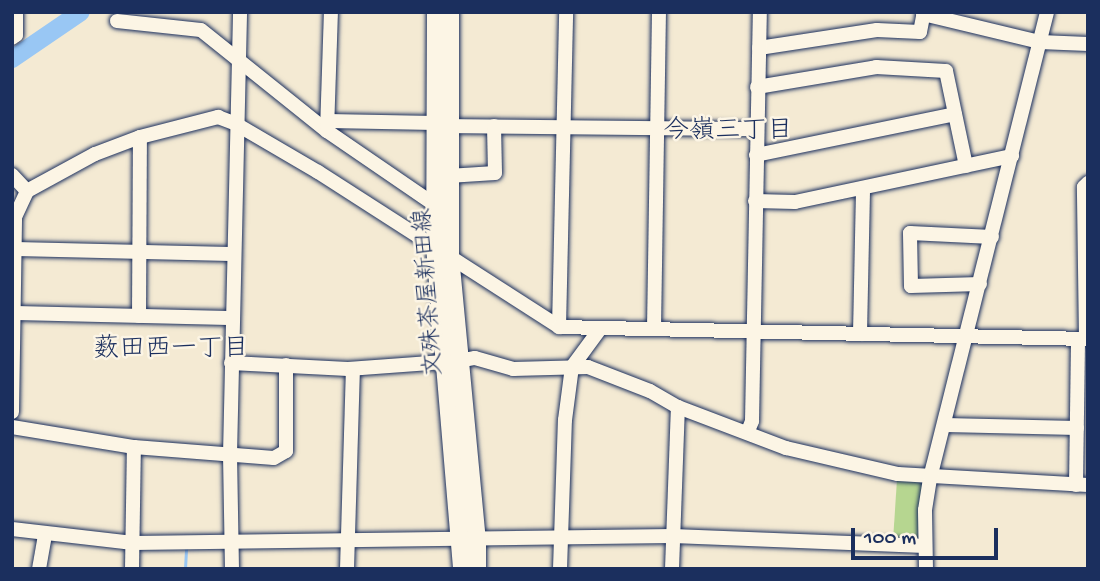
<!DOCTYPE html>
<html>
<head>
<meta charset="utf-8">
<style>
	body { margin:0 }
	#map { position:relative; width:1100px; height:581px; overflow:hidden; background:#f4ead3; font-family:"Gochi Hand","Klee One",sans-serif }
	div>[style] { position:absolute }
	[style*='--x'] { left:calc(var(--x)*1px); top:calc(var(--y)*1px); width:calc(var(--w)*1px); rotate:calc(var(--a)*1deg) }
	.green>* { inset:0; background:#b6d690 }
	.stream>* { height:2.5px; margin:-1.25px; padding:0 1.25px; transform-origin:1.25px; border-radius:1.25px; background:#99c7f4 }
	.river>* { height:18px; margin:-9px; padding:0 9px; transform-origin:9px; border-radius:9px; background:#99c7f4 }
	.roads { filter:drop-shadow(0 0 2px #1b2f5e) drop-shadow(0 0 2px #1b2f5e) }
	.minor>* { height:14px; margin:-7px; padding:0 7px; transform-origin:7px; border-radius:7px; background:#fcf5e5 }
	.major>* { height:18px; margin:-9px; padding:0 9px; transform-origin:9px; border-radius:9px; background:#fcf5e5 }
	span { translate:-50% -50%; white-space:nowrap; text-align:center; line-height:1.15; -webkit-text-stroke:5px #fcf5e5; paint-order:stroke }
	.street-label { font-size:24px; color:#1b2f5e }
	.neighbourhood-label { font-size:26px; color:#1b2f5e }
	.frame { position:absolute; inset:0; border:14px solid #1b2f5e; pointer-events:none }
	.scale { position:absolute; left:851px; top:528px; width:147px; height:32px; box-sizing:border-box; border:4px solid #1b2f5e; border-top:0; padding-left:9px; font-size:21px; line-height:24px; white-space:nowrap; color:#1b2f5e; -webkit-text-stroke:5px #fcf5e5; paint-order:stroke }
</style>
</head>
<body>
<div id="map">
	<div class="green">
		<i style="clip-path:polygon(897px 479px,927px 482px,920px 542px,893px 541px)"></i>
	</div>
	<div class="stream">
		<i style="--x:185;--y:569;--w:20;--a:-87"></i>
	</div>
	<div class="river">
		<i style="--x:12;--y:59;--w:83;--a:-34.3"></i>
	</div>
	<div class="roads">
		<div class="minor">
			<i style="--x:923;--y:14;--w:120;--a:13.5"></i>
			<i style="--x:1040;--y:42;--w:48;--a:2.4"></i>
			<i style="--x:117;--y:21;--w:84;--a:6.1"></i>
			<i style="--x:201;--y:30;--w:161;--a:38.7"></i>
			<i style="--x:327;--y:131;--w:131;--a:34.4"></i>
			<i style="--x:12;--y:38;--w:5;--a:-37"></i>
			<i style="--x:16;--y:35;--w:23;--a:-90"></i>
			<i style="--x:759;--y:48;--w:119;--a:-8.7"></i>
			<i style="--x:877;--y:30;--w:43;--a:2.7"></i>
			<i style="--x:920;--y:32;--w:20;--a:-79"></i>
			<i style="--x:757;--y:87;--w:121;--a:-9.5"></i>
			<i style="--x:876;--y:67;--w:70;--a:3.3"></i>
			<i style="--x:946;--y:71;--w:97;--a:78.1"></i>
			<i style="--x:328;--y:121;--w:107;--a:1.1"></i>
			<i style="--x:448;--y:126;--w:308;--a:0.6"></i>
			<i style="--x:327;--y:131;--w:119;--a:-88.1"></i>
			<i style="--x:756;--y:155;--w:203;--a:-11.6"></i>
			<i style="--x:12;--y:175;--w:22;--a:47"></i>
			<i style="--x:448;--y:176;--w:47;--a:-3.7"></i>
			<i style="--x:495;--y:173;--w:47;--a:-91.2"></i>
			<i style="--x:755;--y:201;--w:40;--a:1.4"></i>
			<i style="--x:795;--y:202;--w:222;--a:-12"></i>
			<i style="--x:12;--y:249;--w:222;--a:1.3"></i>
			<i style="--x:980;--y:284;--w:69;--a:178.3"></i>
			<i style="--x:911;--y:286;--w:53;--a:-91.1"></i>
			<i style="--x:910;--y:233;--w:82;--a:2.8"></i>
			<i style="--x:12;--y:313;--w:220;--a:1.3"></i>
			<i style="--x:139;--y:316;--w:179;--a:-89.7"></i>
			<i style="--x:559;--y:327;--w:315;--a:-88.7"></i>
			<i style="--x:654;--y:329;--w:317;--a:-89.1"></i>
			<i style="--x:860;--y:334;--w:146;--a:-88.8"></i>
			<i style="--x:1086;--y:339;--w:152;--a:-90.8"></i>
			<i style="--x:1084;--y:187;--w:6;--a:-45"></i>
			<i style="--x:459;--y:361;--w:16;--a:-11"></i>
			<i style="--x:475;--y:358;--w:40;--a:16"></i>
			<i style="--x:513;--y:369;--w:75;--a:-1.5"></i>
			<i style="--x:588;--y:367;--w:66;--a:21.2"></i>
			<i style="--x:650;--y:391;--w:32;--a:30"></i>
			<i style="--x:678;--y:407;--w:116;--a:20.8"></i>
			<i style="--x:786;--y:448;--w:115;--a:13.1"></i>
			<i style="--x:898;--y:474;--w:190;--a:3.3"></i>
			<i style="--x:231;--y:363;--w:117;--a:2.9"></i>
			<i style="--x:348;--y:369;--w:96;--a:-4.2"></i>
			<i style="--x:12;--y:412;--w:195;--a:-89.1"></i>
			<i style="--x:15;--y:217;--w:29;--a:-65"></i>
			<i style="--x:27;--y:191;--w:77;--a:-28.6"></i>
			<i style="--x:95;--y:154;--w:48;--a:-20.7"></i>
			<i style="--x:140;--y:137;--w:81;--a:-14.4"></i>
			<i style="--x:218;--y:117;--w:19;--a:21"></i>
			<i style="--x:236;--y:124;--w:95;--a:30.3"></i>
			<i style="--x:318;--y:172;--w:287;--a:32.7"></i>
			<i style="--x:559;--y:327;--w:529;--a:1.3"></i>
			<i style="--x:945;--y:425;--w:132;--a:1.3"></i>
			<i style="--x:12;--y:427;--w:124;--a:9.3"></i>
			<i style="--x:134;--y:447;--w:140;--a:4.5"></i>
			<i style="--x:274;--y:458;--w:14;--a:-30"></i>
			<i style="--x:286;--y:451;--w:86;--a:-90"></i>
			<i style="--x:748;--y:431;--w:11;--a:-68"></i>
			<i style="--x:752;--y:421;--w:409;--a:-88.9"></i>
			<i style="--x:1076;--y:485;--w:146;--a:-89.2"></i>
			<i style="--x:12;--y:529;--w:122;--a:6.6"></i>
			<i style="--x:133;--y:543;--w:540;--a:-0.74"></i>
			<i style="--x:673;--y:536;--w:252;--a:2.3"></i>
			<i style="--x:39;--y:569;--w:36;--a:-80"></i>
			<i style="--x:132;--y:569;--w:122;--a:-89.1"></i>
			<i style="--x:232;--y:569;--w:114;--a:-91"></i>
			<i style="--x:230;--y:455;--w:443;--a:-88.7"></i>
			<i style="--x:347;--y:569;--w:200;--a:-88.3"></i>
			<i style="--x:560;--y:569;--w:149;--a:-88.1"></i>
			<i style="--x:565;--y:420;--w:53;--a:-82.5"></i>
			<i style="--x:572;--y:367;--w:47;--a:-53.6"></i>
			<i style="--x:672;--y:569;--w:162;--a:-87.9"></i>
			<i style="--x:926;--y:569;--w:59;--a:-91"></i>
			<i style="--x:925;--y:510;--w:32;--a:-81"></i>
			<i style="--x:930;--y:478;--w:480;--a:-75.9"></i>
		</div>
		<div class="major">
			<i style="--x:436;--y:12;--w:234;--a:90.2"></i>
			<i style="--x:435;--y:246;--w:324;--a:85.2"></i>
			<i style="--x:450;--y:12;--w:244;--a:90"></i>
			<i style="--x:450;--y:256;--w:284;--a:84.6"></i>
			<i style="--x:477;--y:539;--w:30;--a:90"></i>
		</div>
	</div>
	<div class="street-label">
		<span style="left:430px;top:292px;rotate:-94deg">文殊茶屋新田線</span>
	</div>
	<div class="neighbourhood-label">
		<span style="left:728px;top:133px">今嶺三丁目</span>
		<span style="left:171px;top:351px">薮田西一丁目</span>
	</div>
	<div class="frame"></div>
	<div class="scale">100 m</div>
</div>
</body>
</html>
